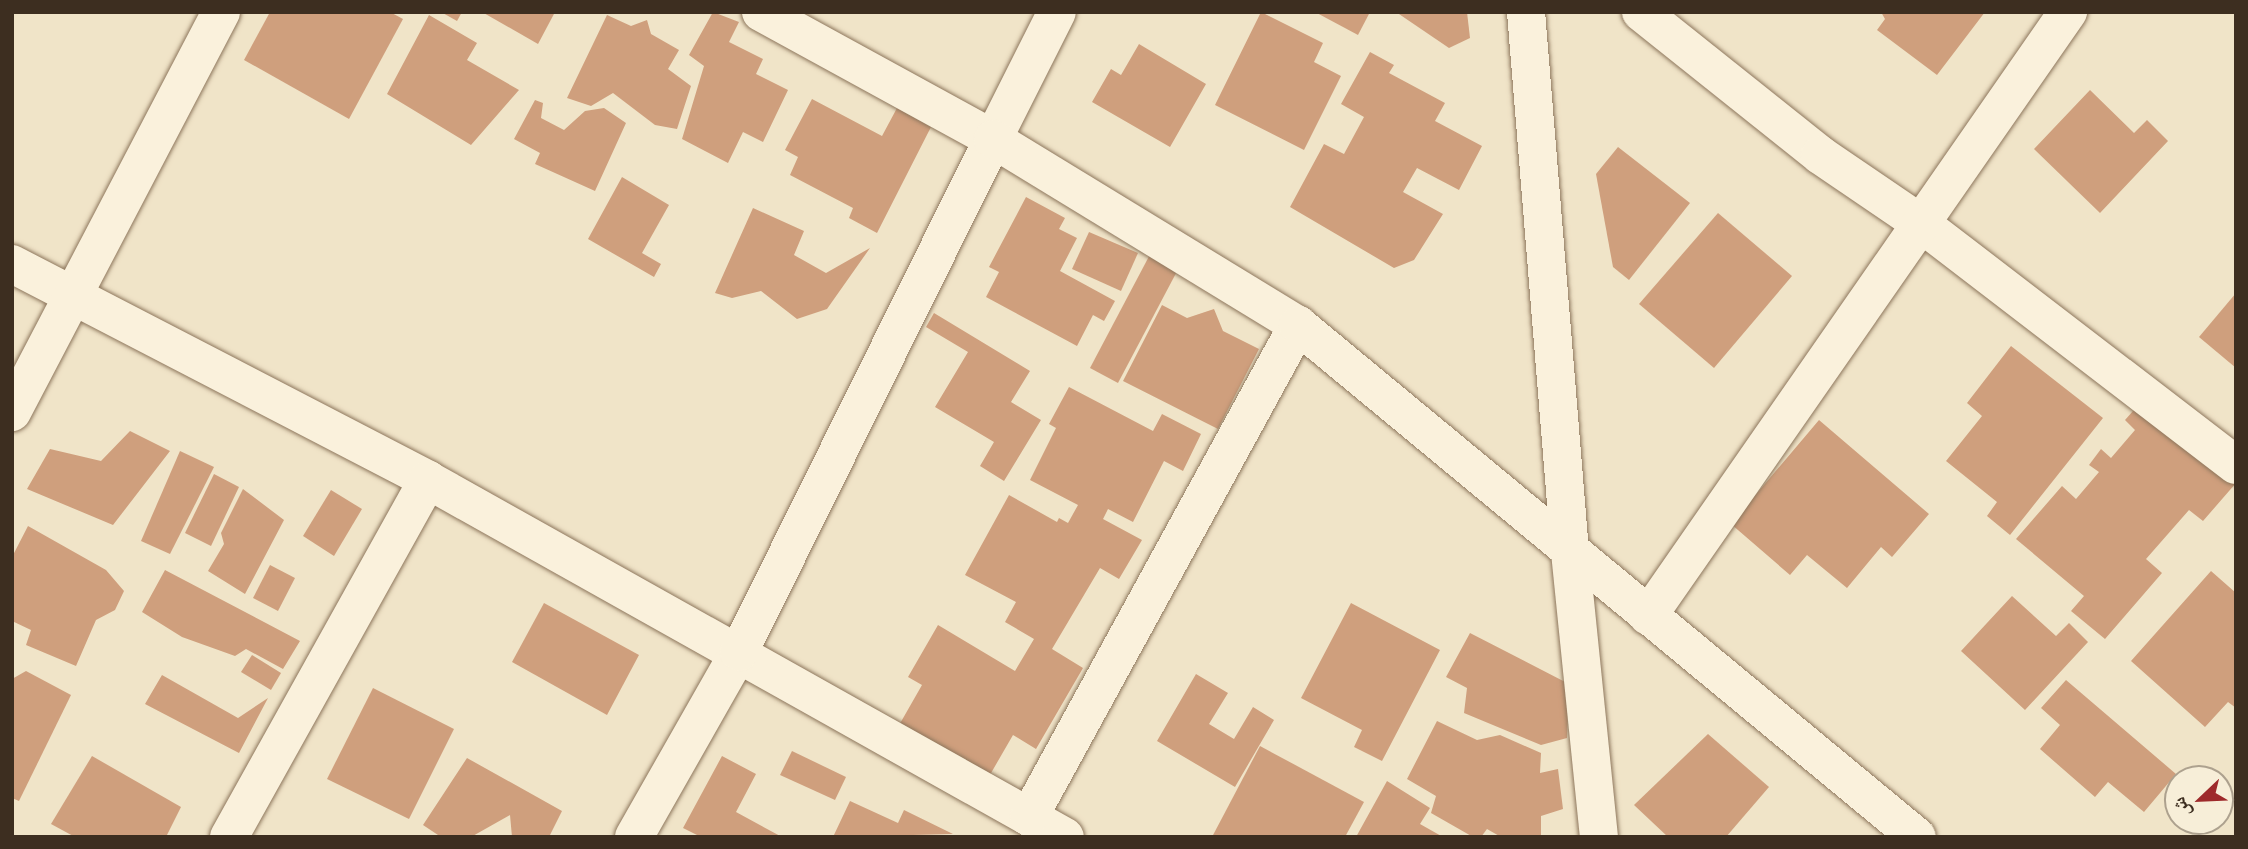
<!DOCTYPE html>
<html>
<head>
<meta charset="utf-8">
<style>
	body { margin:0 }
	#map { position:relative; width:2248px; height:849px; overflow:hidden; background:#f0e4c8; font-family:"Crimson Pro","Noto Naskh Arabic",serif }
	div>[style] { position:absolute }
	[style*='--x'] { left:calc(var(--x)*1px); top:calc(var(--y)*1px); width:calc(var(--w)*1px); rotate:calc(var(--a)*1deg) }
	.building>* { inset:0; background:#cf9f7d }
	.roads { filter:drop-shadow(0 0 2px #8d765c) drop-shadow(0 0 2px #8d765c) }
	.minor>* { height:38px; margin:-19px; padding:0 19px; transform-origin:19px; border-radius:19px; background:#faf1dc }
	span { translate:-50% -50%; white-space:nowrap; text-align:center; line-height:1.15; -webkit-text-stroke:5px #f7eed8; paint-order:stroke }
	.frame { position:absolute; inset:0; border:14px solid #3d2e20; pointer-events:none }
	.north { position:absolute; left:2164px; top:765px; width:70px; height:70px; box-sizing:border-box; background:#f7eed8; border:2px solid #ada18e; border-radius:50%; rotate:247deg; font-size:19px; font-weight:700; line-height:28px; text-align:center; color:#3d2e20 }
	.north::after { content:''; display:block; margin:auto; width:24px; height:32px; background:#9e2a2b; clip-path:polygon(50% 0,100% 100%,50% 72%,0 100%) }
</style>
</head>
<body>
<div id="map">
	<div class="building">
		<i style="clip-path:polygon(270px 12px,390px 12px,403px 19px,349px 119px,244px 60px)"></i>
		<i style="clip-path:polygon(441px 12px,462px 12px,457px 21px)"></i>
		<i style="clip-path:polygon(482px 12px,555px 12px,538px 44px)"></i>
		<i style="clip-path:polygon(713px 12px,739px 22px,729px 42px,763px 59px,756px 74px,788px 90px,763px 142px,743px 132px,728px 163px,682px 139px,704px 66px,689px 55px)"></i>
		<i style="clip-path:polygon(1261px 12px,1323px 43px,1314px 62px,1341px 76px,1304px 150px,1215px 105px)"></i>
		<i style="clip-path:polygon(1315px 12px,1370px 12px,1358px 35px)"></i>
		<i style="clip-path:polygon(1396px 12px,1467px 12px,1470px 38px,1449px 48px)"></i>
		<i style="clip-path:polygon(1881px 12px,1985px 12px,1937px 75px,1877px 30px,1885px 19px)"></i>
		<i style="clip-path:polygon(429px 15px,477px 43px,467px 60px,519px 90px,471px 145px,387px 94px)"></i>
		<i style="clip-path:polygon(607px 15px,631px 26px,647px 20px,651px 34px,679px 50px,668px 69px,691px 86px,677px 129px,655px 125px,613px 93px,591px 106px,567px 98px)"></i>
		<i style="clip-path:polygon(1139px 44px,1206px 84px,1170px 147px,1092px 102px,1111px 69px,1121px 75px)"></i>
		<i style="clip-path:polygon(1370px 52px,1394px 65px,1389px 73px,1445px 103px,1435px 121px,1482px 146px,1459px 190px,1417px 168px,1403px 192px,1443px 214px,1414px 260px,1394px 268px,1290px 207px,1324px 144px,1344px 154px,1364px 117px,1341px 104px)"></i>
		<i style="clip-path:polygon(2090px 90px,2134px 133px,2147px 120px,2168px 141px,2100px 213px,2034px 149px)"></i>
		<i style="clip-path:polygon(812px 99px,882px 136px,897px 108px,931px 127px,877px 233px,849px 218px,853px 208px,790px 175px,798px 157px,785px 150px)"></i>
		<i style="clip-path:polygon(535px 100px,543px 103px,541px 118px,564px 130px,585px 111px,604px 108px,626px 123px,595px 191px,535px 164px,540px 153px,514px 139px)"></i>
		<i style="clip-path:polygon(1618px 147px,1690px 203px,1629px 280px,1613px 267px,1596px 174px)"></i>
		<i style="clip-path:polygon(622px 177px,669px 205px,642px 253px,661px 264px,654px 277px,588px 239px)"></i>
		<i style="clip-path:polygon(1026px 197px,1065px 218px,1059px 229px,1077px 238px,1060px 271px,1115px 301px,1104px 321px,1093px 315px,1077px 346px,986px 297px,999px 272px,989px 267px)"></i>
		<i style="clip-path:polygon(753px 208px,804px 231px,794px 255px,826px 273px,870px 248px,827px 309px,797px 319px,761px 291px,732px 298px,715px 293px)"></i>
		<i style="clip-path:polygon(1718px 213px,1792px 276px,1714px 368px,1639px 304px)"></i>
		<i style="clip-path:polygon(1089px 232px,1138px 253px,1121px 291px,1072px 269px)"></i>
		<i style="clip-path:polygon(1155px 245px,1183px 260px,1118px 383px,1090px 368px)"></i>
		<i style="clip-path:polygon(2236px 293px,2236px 368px,2199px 337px)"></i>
		<i style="clip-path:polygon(1162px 305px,1187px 318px,1214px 309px,1223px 331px,1259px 349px,1218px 429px,1123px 381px)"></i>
		<i style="clip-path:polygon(934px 313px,1030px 371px,1011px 402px,1041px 420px,1004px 481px,980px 466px,994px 442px,935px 407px,968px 352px,926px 327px)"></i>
		<i style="clip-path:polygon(2011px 346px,2103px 418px,2010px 535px,1987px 516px,1997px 502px,1946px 461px,1982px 416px,1967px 403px)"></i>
		<i style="clip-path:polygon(1069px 387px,1153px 431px,1162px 414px,1201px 434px,1183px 471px,1164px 461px,1133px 522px,1108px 509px,1103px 519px,1142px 540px,1119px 579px,1100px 568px,1052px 649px,1039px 641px,1083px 668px,1036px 749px,1013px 735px,987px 780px,898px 727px,922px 685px,908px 677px,938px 625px,1015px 671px,1034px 639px,1005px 622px,1016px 602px,965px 575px,1009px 495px,1057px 522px,1059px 518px,1068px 523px,1078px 505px,1030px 480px,1056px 428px,1049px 424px)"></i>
		<i style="clip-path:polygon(2141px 402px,2236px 483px,2203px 521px,2189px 510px,2146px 559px,2162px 573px,2105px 639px,2071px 611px,2084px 596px,2016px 539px,2062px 486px,2076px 499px,2099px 472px,2089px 465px,2101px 449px,2111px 458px,2135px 430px,2125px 420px)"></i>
		<i style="clip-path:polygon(1819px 420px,1929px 514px,1892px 557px,1881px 547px,1847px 588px,1807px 555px,1790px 575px,1731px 524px)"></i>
		<i style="clip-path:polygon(130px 431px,170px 451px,113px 525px,27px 489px,50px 449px,101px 461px)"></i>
		<i style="clip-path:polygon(180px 451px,214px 467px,170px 554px,141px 541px)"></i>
		<i style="clip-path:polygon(214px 474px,239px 487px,211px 546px,185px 533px)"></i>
		<i style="clip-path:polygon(243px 489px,284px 520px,245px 594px,208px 571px,224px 544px,221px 533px)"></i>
		<i style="clip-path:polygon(331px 490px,362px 509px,334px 556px,303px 536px)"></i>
		<i style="clip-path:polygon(28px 526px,106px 570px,124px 591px,115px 610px,96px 620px,76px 666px,26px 645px,31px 630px,12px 621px,12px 557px)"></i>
		<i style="clip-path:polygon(270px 565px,295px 578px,278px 611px,253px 598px)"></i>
		<i style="clip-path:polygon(165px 570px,300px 641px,283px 669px,246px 649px,235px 656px,182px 637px,142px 612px)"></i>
		<i style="clip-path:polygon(2211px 571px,2236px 593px,2236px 708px,2228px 702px,2205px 727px,2131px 661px)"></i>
		<i style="clip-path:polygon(2012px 596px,2056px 636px,2069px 623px,2088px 642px,2025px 710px,1961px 651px)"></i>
		<i style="clip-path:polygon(544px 603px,639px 655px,607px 715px,512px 662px)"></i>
		<i style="clip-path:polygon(1351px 603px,1440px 650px,1382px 761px,1354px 747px,1362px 730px,1301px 698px)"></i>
		<i style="clip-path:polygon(1470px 633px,1569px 684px,1567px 738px,1541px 745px,1464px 713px,1467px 688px,1446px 677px)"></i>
		<i style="clip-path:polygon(252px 655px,281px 673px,271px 690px,241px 672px)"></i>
		<i style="clip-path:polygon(26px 671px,71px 695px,19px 801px,12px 798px,12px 679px)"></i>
		<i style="clip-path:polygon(1196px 674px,1228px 693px,1209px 724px,1234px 739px,1253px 707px,1274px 720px,1235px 787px,1157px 741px)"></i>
		<i style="clip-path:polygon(162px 675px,238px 718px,268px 698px,239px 753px,145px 704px)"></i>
		<i style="clip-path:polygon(2066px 680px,2176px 774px,2144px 812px,2108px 782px,2095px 797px,2040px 749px,2060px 725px,2041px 708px)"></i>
		<i style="clip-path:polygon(373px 688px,454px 729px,409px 819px,327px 779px)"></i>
		<i style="clip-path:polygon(1437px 721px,1477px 740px,1500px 735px,1541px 753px,1540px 773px,1558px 769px,1563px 809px,1541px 816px,1541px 837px,1501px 837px,1487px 829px,1481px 837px,1473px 837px,1431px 813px,1436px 796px,1407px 779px)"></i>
		<i style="clip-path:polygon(1708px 734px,1769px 787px,1726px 837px,1668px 837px,1634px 805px)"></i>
		<i style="clip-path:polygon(1260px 746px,1364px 802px,1345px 837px,1212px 837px)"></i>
		<i style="clip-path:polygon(792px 751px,846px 777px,835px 800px,780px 775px)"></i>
		<i style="clip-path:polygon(92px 756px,181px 807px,166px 837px,75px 837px,51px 824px)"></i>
		<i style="clip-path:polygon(722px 756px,756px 774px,736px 812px,782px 837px,701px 837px,683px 828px)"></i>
		<i style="clip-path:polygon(467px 758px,562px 811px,549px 837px,512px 837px,510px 815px,471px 837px,441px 837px,423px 825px)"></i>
		<i style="clip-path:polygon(1387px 781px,1430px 808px,1420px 824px,1443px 837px,1356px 837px)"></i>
		<i style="clip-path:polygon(850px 801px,898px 823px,904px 810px,953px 834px,833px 837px)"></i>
	</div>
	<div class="roads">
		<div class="minor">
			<i style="--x:761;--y:12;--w:264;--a:28.7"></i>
			<i style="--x:993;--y:139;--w:142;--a:-63.3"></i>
			<i style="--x:1526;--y:12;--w:542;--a:85.34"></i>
			<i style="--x:1570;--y:552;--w:286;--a:84.2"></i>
			<i style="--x:1641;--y:12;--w:229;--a:38.6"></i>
			<i style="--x:1820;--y:155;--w:125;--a:34.2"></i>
			<i style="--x:1923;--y:225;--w:394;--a:37.5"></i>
			<i style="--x:12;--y:264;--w:469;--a:27.4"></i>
			<i style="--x:428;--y:480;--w:730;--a:29.27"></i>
			<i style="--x:12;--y:412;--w:451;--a:-62.4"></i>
			<i style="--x:1648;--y:616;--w:736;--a:-55.19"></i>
			<i style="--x:1029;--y:817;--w:561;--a:-61.33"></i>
			<i style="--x:229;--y:837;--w:409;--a:-60.9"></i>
			<i style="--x:634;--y:837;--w:213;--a:-60.4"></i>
			<i style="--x:739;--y:652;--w:572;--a:-63.66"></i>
			<i style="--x:993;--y:139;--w:357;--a:31.4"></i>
			<i style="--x:1298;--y:325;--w:803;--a:39.6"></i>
		</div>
	</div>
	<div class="frame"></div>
	<div class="north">ش</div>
</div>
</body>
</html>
